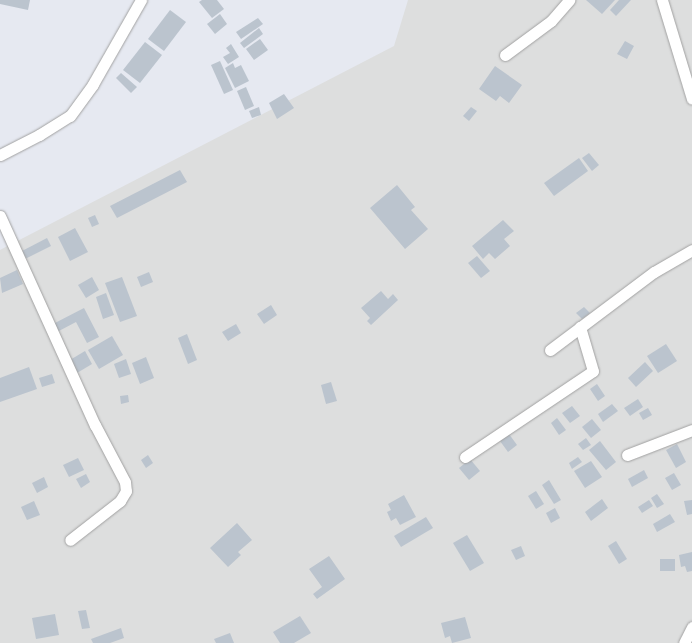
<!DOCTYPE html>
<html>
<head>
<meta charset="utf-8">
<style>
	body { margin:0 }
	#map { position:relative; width:692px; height:643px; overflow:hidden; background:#e6e9f1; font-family:"DejaVu Sans",sans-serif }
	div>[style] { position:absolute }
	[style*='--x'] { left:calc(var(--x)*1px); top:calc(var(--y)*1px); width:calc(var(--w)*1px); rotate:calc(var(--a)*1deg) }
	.residential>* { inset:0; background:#dddede }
	.building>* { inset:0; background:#bbc4ce }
	.roads { filter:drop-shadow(0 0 1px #a1a1a1) drop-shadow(0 0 1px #a1a1a1) }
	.minor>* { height:11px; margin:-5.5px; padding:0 5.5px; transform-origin:5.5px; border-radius:5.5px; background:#fff }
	span { translate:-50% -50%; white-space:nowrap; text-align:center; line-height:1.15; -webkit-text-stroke:5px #fff; paint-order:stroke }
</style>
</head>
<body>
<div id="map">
	<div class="residential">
		<i style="clip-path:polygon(408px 0,692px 0,692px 643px,0 643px,0 250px,394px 46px)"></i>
	</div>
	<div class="building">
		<i style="clip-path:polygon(0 0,30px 0,28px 10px,0 4px)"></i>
		<i style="clip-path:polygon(202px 0,217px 0,224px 9px,212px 18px,199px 2px)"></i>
		<i style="clip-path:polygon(586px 0,615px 0,602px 14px)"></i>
		<i style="clip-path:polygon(619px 0,631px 0,616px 16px,610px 10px)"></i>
		<i style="clip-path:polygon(170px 10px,186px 22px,164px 51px,148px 39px)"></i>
		<i style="clip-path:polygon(220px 14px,227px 24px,215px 34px,207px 24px)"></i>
		<i style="clip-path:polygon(258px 18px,263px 24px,241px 39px,236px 32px)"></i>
		<i style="clip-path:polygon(259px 28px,263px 34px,244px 48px,240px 43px)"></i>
		<i style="clip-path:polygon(260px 39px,268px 50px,254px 60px,246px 49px)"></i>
		<i style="clip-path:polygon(625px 41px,634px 46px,627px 59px,617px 54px)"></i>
		<i style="clip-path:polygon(145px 42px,162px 55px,140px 83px,123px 70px)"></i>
		<i style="clip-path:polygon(231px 44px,239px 57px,228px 64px,223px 57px,230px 53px,226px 48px)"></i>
		<i style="clip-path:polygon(220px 61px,233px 90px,224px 94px,211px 65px)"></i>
		<i style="clip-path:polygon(233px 63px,235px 68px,241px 65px,249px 81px,235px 88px,225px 68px)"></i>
		<i style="clip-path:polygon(495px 66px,522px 85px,509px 103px,500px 96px,496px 101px,479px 89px)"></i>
		<i style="clip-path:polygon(121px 73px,137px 87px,131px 93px,116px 78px)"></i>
		<i style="clip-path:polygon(246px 87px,254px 106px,245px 110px,237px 91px)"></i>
		<i style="clip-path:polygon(284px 94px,294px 108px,277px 119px,269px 103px)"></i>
		<i style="clip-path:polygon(259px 107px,261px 115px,252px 118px,249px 111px)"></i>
		<i style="clip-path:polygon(471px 107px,477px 111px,469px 121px,463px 116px)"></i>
		<i style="clip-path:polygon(589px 153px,599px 165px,592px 171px,582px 158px)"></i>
		<i style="clip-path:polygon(579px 158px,588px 171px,554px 196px,544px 183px)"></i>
		<i style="clip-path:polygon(180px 170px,187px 182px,117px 218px,110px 206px)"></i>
		<i style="clip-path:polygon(397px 185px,415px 207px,411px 210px,428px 229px,405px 249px,370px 208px)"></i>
		<i style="clip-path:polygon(95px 215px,99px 224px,92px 227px,88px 218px)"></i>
		<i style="clip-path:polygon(503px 220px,514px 231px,504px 239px,510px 246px,495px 259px,489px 253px,483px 259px,472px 246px)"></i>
		<i style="clip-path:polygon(75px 228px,88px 252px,70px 261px,58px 237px)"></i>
		<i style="clip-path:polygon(47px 238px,51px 246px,25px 259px,22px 251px)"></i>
		<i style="clip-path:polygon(477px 256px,490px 271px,481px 278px,468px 263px)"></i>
		<i style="clip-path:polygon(17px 270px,23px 284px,2px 293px,0 278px)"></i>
		<i style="clip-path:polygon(149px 272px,153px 282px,141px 287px,137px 277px)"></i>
		<i style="clip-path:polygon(92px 277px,99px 290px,86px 298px,78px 285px)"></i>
		<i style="clip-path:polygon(122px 277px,137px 316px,120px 322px,105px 283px)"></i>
		<i style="clip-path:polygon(381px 291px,388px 299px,393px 294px,398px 300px,371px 325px,367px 321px,370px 318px,361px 308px)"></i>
		<i style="clip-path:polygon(106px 293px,114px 315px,103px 319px,96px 297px)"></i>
		<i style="clip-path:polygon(271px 305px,277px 315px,264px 324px,257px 314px)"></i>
		<i style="clip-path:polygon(584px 307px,590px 313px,582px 319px,576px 313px)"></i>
		<i style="clip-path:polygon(84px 308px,99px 337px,87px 343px,76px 322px,57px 332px,53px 324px)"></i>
		<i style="clip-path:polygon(236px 324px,241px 333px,228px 341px,222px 332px)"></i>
		<i style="clip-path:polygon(187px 334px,197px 360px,188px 364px,178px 338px)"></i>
		<i style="clip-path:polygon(112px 336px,123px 355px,99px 369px,88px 350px)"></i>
		<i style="clip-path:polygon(666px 344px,677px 361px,658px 373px,647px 356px)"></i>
		<i style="clip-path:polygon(85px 351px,92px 364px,77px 373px,70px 360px)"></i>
		<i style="clip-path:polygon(146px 357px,154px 378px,140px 384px,132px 363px)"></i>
		<i style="clip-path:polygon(126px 359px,131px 374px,119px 378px,114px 364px)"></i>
		<i style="clip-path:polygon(645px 362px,653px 371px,636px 387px,628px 378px)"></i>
		<i style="clip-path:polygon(29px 367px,37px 389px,0 402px,0 378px)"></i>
		<i style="clip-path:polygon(52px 374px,55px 383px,42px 387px,39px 378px)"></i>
		<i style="clip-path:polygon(331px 382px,337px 401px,326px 404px,321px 385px)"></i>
		<i style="clip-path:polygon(597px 384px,605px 396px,598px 401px,590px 389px)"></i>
		<i style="clip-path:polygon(128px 395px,129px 402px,121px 404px,120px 396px)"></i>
		<i style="clip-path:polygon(638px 399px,643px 407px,630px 416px,624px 408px)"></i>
		<i style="clip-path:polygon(612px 404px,618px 411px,603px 422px,598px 414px)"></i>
		<i style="clip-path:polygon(572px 406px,580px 416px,570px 423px,562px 413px)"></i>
		<i style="clip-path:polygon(648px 408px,652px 415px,643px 420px,639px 413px)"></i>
		<i style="clip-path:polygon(557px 418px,566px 430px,559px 435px,551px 423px)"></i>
		<i style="clip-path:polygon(592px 419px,601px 430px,591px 438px,582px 427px)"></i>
		<i style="clip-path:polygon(509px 434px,517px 445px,508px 452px,500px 441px)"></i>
		<i style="clip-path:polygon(586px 438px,591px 445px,583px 450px,578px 444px)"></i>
		<i style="clip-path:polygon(600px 441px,616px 462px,606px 470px,589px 450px)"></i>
		<i style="clip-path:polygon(677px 444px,686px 462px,676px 468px,666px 450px)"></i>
		<i style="clip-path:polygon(148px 455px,153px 463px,146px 468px,141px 460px)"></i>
		<i style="clip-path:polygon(578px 457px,582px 462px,572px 469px,569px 463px)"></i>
		<i style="clip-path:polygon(78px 458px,84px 470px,69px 477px,63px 465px)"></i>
		<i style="clip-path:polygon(470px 459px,480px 471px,469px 480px,459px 468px)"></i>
		<i style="clip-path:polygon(591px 461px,602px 477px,585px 488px,574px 471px)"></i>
		<i style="clip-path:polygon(644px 470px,648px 478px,632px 487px,628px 479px)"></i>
		<i style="clip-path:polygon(674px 473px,681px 485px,672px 490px,665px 478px)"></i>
		<i style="clip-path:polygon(86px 474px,90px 482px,81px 488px,76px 479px)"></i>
		<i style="clip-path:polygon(44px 477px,48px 487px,37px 493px,32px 483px)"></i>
		<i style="clip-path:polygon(549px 480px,561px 500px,554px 504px,542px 485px)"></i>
		<i style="clip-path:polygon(536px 491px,544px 504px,536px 509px,528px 496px)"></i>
		<i style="clip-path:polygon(657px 494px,664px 504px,657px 508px,651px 498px)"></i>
		<i style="clip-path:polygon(404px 495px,416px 517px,400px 525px,396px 518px,391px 521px,387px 512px,391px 510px,388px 504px)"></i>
		<i style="clip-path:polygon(602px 499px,608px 508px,591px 521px,585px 512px)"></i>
		<i style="clip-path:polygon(649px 500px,653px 506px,642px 513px,638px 507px)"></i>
		<i style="clip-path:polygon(692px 500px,692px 514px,687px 515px,684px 501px)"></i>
		<i style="clip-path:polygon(34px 501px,40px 515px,27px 520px,21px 507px)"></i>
		<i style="clip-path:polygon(555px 508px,560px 518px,551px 523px,546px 513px)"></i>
		<i style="clip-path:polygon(670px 514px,675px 522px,657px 532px,653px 524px)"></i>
		<i style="clip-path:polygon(426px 517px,433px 528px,401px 547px,394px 536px)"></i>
		<i style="clip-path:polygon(237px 523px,252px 540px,238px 552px,241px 555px,228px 567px,210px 548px)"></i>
		<i style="clip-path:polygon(467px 535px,484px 563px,470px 571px,453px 543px)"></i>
		<i style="clip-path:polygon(616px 541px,627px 559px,619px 564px,608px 546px)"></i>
		<i style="clip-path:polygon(521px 546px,525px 556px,516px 560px,511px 550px)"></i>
		<i style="clip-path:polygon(692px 552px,692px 571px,687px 572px,685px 566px,681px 567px,679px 555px)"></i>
		<i style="clip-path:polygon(329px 556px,345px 579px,317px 599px,313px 594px,322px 587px,309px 569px)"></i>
		<i style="clip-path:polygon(660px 559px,675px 559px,675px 571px,660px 571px)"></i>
		<i style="clip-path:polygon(86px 610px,90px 628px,82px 629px,78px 611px)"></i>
		<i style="clip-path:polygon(55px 614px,59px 635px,36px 639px,32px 618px)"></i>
		<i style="clip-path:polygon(300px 616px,311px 633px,294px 643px,280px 643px,273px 632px)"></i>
		<i style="clip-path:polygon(465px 617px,471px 638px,452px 643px,450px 636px,445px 638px,441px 623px)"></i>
		<i style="clip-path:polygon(121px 628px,124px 638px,110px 643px,93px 643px,91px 639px)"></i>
		<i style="clip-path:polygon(230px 633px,234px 643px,216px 643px,214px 639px)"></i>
	</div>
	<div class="roads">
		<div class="minor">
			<i style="--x:662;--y:0;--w:103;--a:73.1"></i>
			<i style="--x:505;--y:55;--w:57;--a:-36.5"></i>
			<i style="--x:551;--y:21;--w:28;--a:-49"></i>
			<i style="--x:0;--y:155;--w:44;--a:-27.1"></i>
			<i style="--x:39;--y:135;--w:36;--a:-32"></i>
			<i style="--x:70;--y:116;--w:39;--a:-54"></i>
			<i style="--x:93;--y:84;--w:97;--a:-60.3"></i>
			<i style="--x:0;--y:216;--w:230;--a:65.6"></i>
			<i style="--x:95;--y:425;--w:64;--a:62.2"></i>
			<i style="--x:125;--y:482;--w:9;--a:84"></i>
			<i style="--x:126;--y:491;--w:12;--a:121"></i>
			<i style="--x:120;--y:501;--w:63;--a:142"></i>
			<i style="--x:550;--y:350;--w:130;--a:-36.9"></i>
			<i style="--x:654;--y:272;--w:44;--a:-30.1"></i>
			<i style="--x:627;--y:455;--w:70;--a:-21"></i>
			<i style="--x:465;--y:457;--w:154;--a:-33.9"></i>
			<i style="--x:593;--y:371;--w:46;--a:-106.5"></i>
			<i style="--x:684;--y:643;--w:18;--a:-63"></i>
		</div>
	</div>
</div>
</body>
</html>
